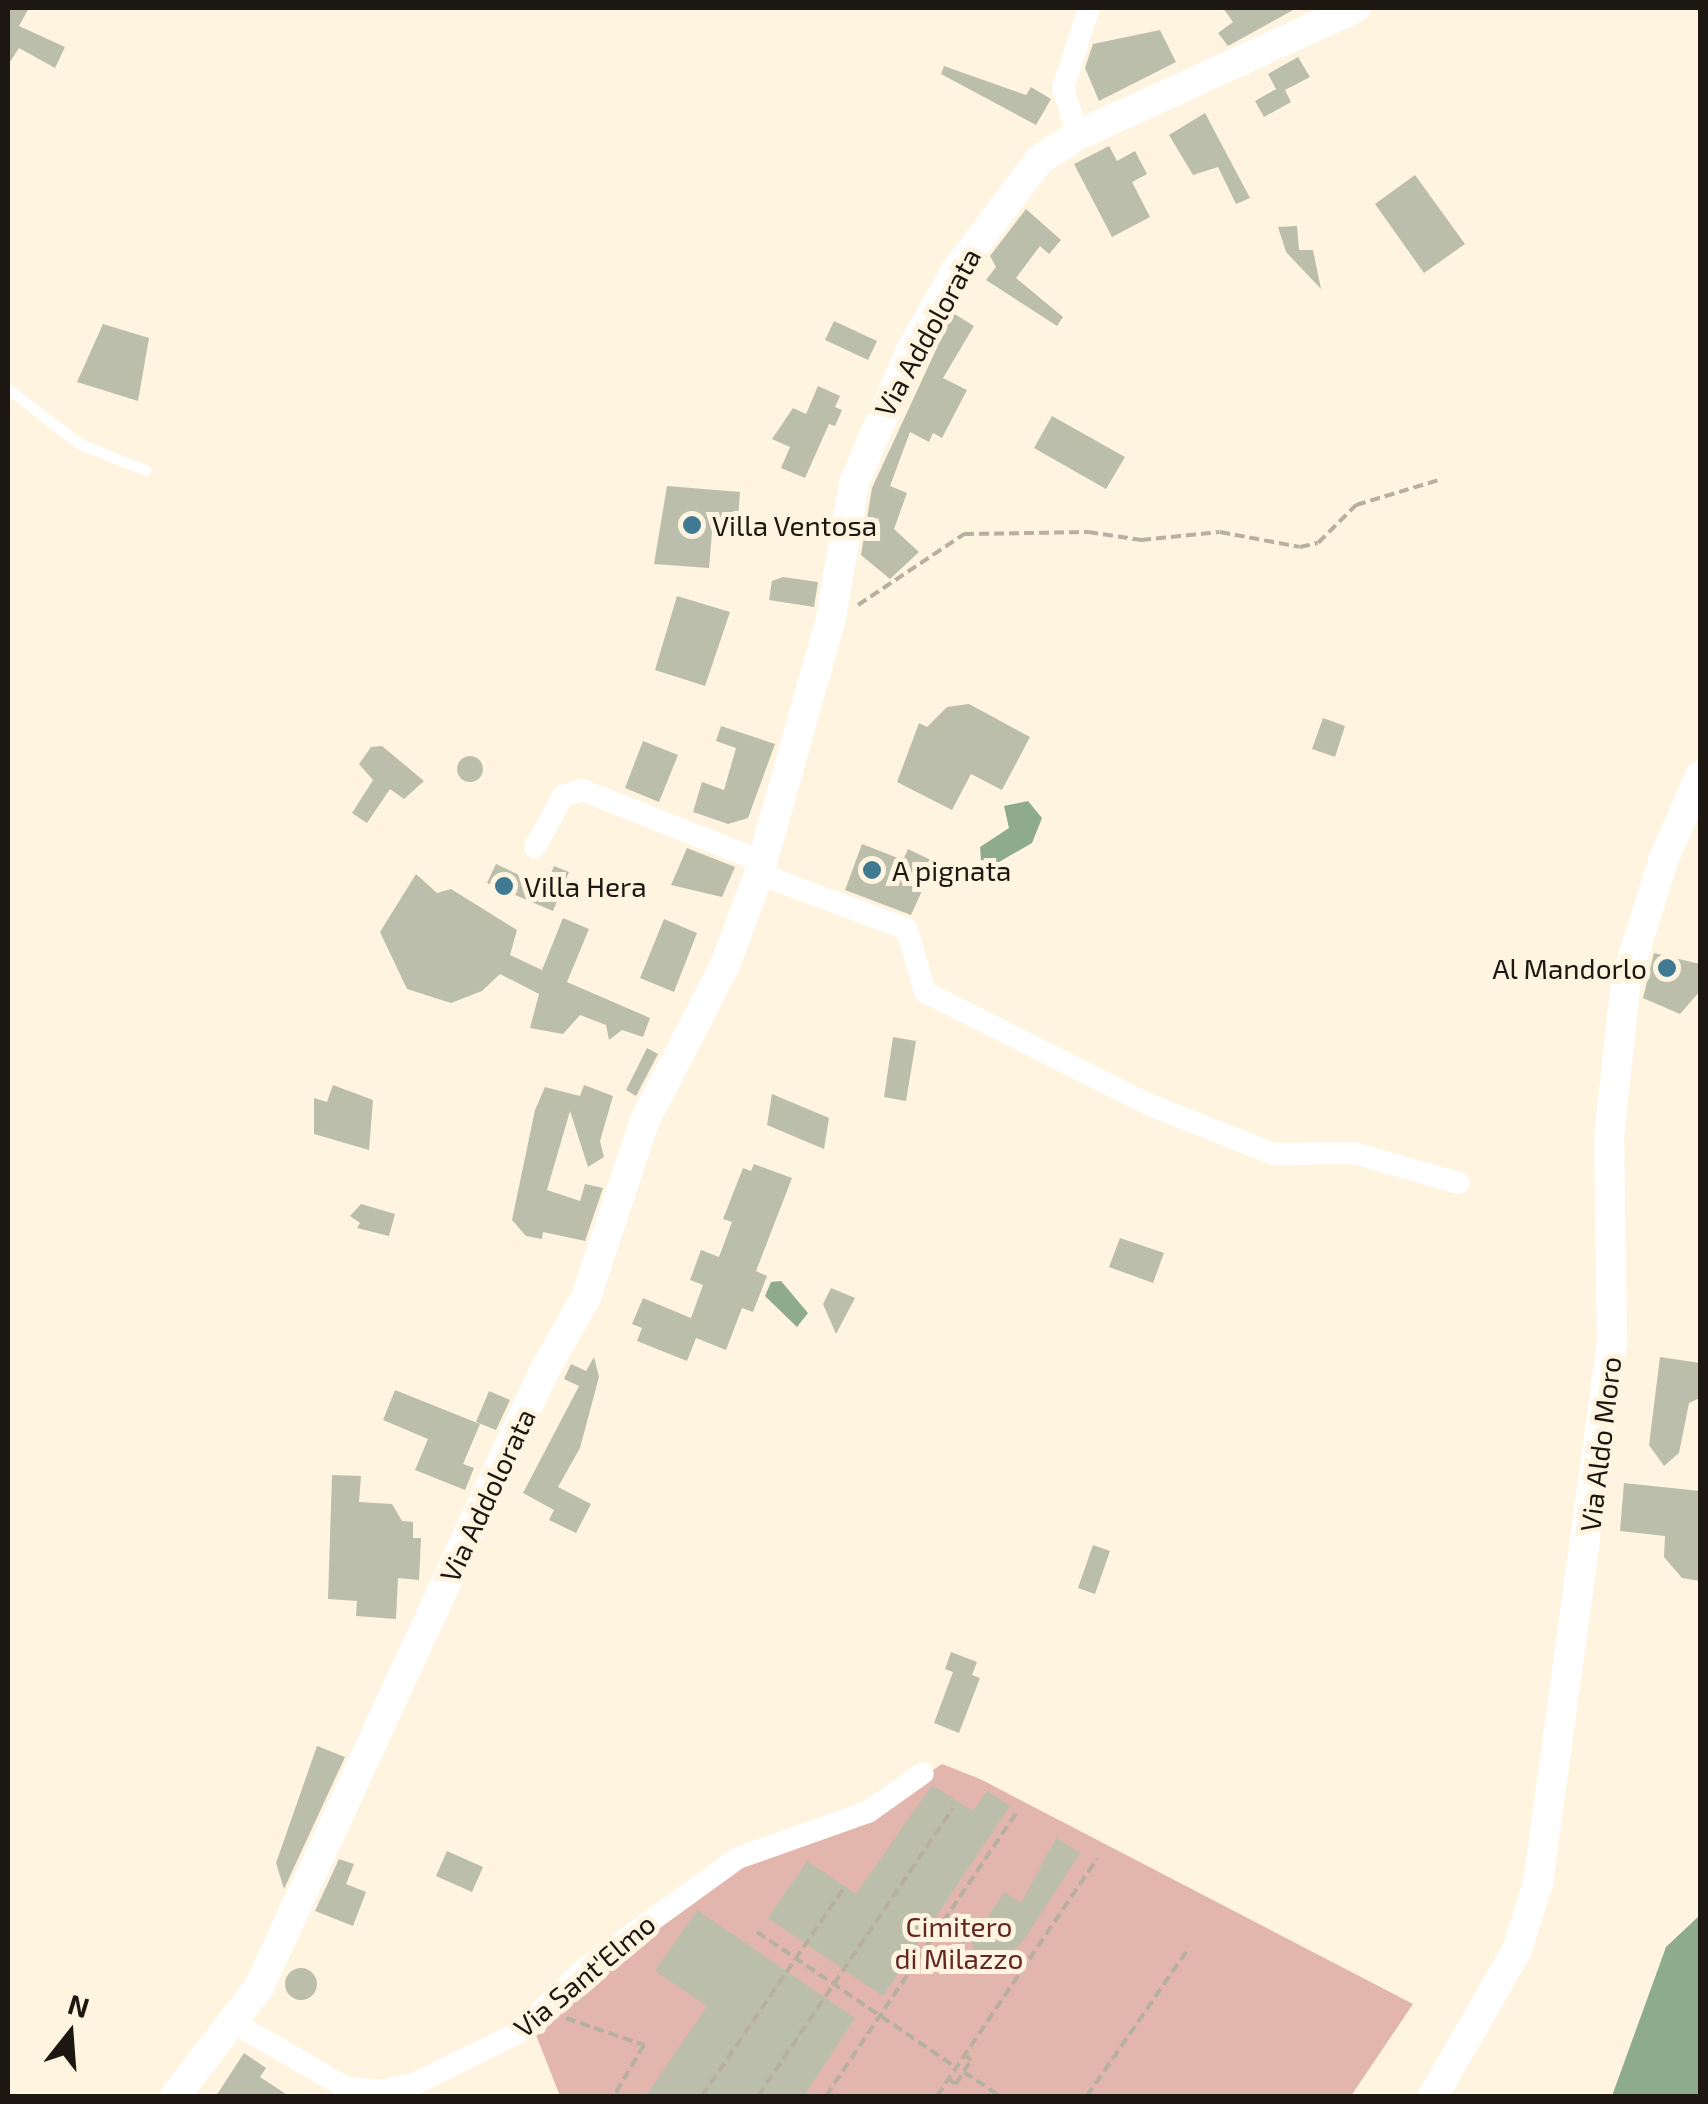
<!DOCTYPE html>
<html>
<head>
<meta charset="utf-8">
<style>
	body { margin:0 }
	#map { position:relative; width:1708px; height:2104px; overflow:hidden; background:#fef4e0; font-family:"Exo 2",sans-serif }
	div>[style] { position:absolute }
	[style*='--x'] { left:calc(var(--x)*1px); top:calc(var(--y)*1px); width:calc(var(--w)*1px); rotate:calc(var(--a)*1deg) }
	.green>* { inset:0; background:#e2b5ad }
	.water>* { inset:0; background:#8eac8b }
	.building>* { inset:0; background:#bbbeaa }
	.round { border-radius:50% }
	.path>* { height:4px; margin-top:-2px; transform-origin:0; background:repeating-linear-gradient(90deg,#b7af9f 0 10px,transparent 0 15px) }
	.service>* { height:11px; margin:-5.5px; padding:0 5.5px; transform-origin:5.5px; border-radius:5.5px; background:#fff }
	.minor>* { height:22px; margin:-11px; padding:0 11px; transform-origin:11px; border-radius:11px; background:#fff }
	.tertiary>* { height:30px; margin:-15px; padding:0 15px; transform-origin:15px; border-radius:15px; background:#fff }
	.dots>* { width:28px; height:28px; translate:-50% -50%; box-sizing:border-box; border:5px solid #fef4e0; border-radius:50% }
	span { translate:-50% -50%; white-space:nowrap; text-align:center; line-height:1.15; -webkit-text-stroke:10px #fef4e0; paint-order:stroke }
	.street-label { font-size:28px; color:#1c1811 }
	.poi-label { font-size:28px; color:#1c1811 }
	.left { translate:0 -50%; text-align:left }
	.right { translate:-100% -50%; text-align:right }
	.park-label { font-size:28px; color:#632720 }
	.frame { position:absolute; inset:0; border:10px solid #1c1811; pointer-events:none }
	.north { position:absolute; left:20px; top:1984px; width:100px; height:100px; -webkit-text-stroke:8px #fef4e0; paint-order:stroke; rotate:17deg; font-size:28px; font-weight:700; line-height:40px; text-align:center; color:#1c1811 }
	.north::after { content:''; display:block; margin:auto; width:35px; height:45px; background:#1c1811; clip-path:polygon(50% 0,100% 100%,50% 72%,0 100%) }
</style>
</head>
<body>
<div id="map">
	<div class="green">
		<i style="clip-path:polygon(942px 1764px,980px 1779px,1413px 2004px,1351px 2096px,560px 2096px,536px 2035px,544px 2033px,559px 2000px,708px 1882px,796px 1842px,839px 1834px)"></i>
	</div>
	<div class="water">
		<i style="clip-path:polygon(1028px 801px,1042px 818px,1032px 843px,999px 862px,981px 860px,980px 847px,1009px 828px,1004px 806px)"></i>
		<i style="clip-path:polygon(781px 1281px,808px 1313px,797px 1327px,765px 1296px,771px 1282px)"></i>
		<i style="clip-path:polygon(1700px 1915px,1700px 2096px,1612px 2096px,1666px 1947px)"></i>
	</div>
	<div class="building">
		<i style="clip-path:polygon(8px 8px,29px 8px,19px 26px,65px 47px,55px 68px,19px 48px,8px 65px)"></i>
		<i style="clip-path:polygon(1223px 8px,1297px 8px,1228px 46px,1218px 33px,1233px 22px)"></i>
		<i style="clip-path:polygon(1160px 30px,1176px 62px,1099px 101px,1085px 68px,1093px 44px)"></i>
		<i style="clip-path:polygon(1298px 57px,1310px 77px,1285px 90px,1291px 102px,1264px 117px,1255px 101px,1276px 89px,1268px 74px)"></i>
		<i style="clip-path:polygon(944px 66px,1026px 95px,1031px 87px,1051px 99px,1036px 125px,941px 74px)"></i>
		<i style="clip-path:polygon(1205px 113px,1250px 198px,1236px 204px,1218px 167px,1193px 175px,1169px 135px)"></i>
		<i style="clip-path:polygon(1109px 146px,1117px 161px,1135px 151px,1147px 174px,1132px 182px,1150px 217px,1112px 237px,1074px 164px)"></i>
		<i style="clip-path:polygon(1415px 175px,1465px 244px,1424px 273px,1375px 204px)"></i>
		<i style="clip-path:polygon(1026px 209px,1061px 240px,1049px 254px,1040px 246px,1016px 278px,1063px 317px,1057px 326px,986px 280px,996px 267px,990px 256px)"></i>
		<i style="clip-path:polygon(1297px 226px,1299px 250px,1313px 250px,1321px 289px,1286px 252px,1278px 227px)"></i>
		<i style="clip-path:polygon(953px 313px,974px 326px,943px 378px,967px 390px,942px 438px,933px 433px,929px 442px,910px 432px,890px 486px,907px 493px,894px 529px,919px 552px,890px 579px,861px 555px,872px 488px)"></i>
		<i style="clip-path:polygon(834px 321px,877px 341px,868px 360px,825px 340px)"></i>
		<i style="clip-path:polygon(103px 324px,149px 338px,138px 401px,77px 382px)"></i>
		<i style="clip-path:polygon(818px 386px,840px 396px,835px 407px,842px 410px,835px 426px,829px 424px,805px 478px,781px 468px,790px 447px,772px 439px,793px 408px,806px 414px)"></i>
		<i style="clip-path:polygon(1052px 416px,1125px 457px,1106px 489px,1034px 448px)"></i>
		<i style="clip-path:polygon(667px 486px,740px 492px,738px 518px,722px 516px,720px 532px,712px 532px,709px 568px,654px 564px)"></i>
		<i style="clip-path:polygon(783px 577px,818px 582px,814px 607px,769px 600px,772px 581px)"></i>
		<i style="clip-path:polygon(677px 596px,730px 612px,705px 686px,655px 670px)"></i>
		<i style="clip-path:polygon(969px 704px,1030px 737px,1002px 790px,971px 774px,952px 810px,897px 782px,919px 723px,927px 727px,947px 707px)"></i>
		<i style="clip-path:polygon(1323px 718px,1345px 726px,1335px 757px,1312px 749px)"></i>
		<i style="clip-path:polygon(721px 726px,775px 744px,748px 818px,728px 824px,693px 812px,702px 782px,724px 790px,736px 748px,716px 741px)"></i>
		<i style="clip-path:polygon(643px 741px,678px 755px,659px 802px,625px 788px)"></i>
		<i style="clip-path:polygon(382px 746px,424px 781px,404px 799px,390px 789px,367px 823px,352px 813px,373px 780px,359px 764px,371px 747px)"></i>
		<i class="round" style="left:457px;top:756px;width:26px;height:26px"></i>
		<i style="clip-path:polygon(862px 844px,903px 860px,908px 849px,935px 862px,911px 915px,845px 890px)"></i>
		<i style="clip-path:polygon(687px 848px,735px 867px,722px 897px,671px 885px)"></i>
		<i style="clip-path:polygon(496px 864px,545px 887px,554px 866px,569px 872px,553px 911px,487px 883px)"></i>
		<i style="clip-path:polygon(416px 874px,437px 893px,451px 889px,517px 930px,510px 955px,542px 970px,563px 918px,589px 929px,567px 982px,650px 1018px,643px 1037px,622px 1030px,609px 1040px,606px 1025px,580px 1015px,563px 1034px,530px 1028px,539px 994px,500px 974px,482px 991px,451px 1003px,407px 989px,380px 932px)"></i>
		<i style="clip-path:polygon(664px 919px,697px 933px,674px 992px,640px 978px)"></i>
		<i style="clip-path:polygon(1654px 953px,1700px 964px,1700px 991px,1680px 1014px,1643px 998px)"></i>
		<i style="clip-path:polygon(893px 1037px,916px 1041px,906px 1101px,884px 1097px)"></i>
		<i style="clip-path:polygon(647px 1048px,658px 1054px,636px 1096px,626px 1090px)"></i>
		<i style="clip-path:polygon(333px 1085px,373px 1100px,369px 1150px,314px 1134px,314px 1098px,327px 1102px)"></i>
		<i style="clip-path:polygon(584px 1085px,613px 1096px,600px 1141px,604px 1157px,588px 1167px,570px 1111px,547px 1190px,580px 1201px,585px 1184px,603px 1188px,585px 1241px,543px 1232px,542px 1239px,526px 1236px,512px 1220px,535px 1110px,545px 1087px,580px 1096px)"></i>
		<i style="clip-path:polygon(772px 1094px,829px 1118px,824px 1149px,767px 1125px)"></i>
		<i style="clip-path:polygon(754px 1164px,792px 1178px,756px 1271px,767px 1276px,753px 1312px,742px 1308px,726px 1350px,696px 1338px,687px 1361px,637px 1341px,642px 1328px,632px 1324px,643px 1298px,691px 1318px,703px 1285px,690px 1280px,701px 1250px,719px 1257px,732px 1222px,723px 1219px,743px 1168px,751px 1171px)"></i>
		<i style="clip-path:polygon(361px 1204px,395px 1214px,389px 1236px,357px 1228px,360px 1223px,350px 1216px)"></i>
		<i style="clip-path:polygon(1120px 1238px,1164px 1253px,1153px 1283px,1109px 1267px)"></i>
		<i style="clip-path:polygon(831px 1288px,855px 1298px,836px 1334px,823px 1304px)"></i>
		<i style="clip-path:polygon(594px 1357px,599px 1377px,580px 1448px,558px 1487px,591px 1504px,576px 1533px,549px 1520px,554px 1510px,523px 1493px,579px 1386px,564px 1379px,571px 1364px,586px 1371px)"></i>
		<i style="clip-path:polygon(1660px 1357px,1700px 1363px,1700px 1398px,1689px 1403px,1679px 1453px,1664px 1466px,1649px 1445px)"></i>
		<i style="clip-path:polygon(395px 1390px,480px 1424px,463px 1464px,474px 1468px,465px 1490px,415px 1470px,428px 1439px,383px 1420px)"></i>
		<i style="clip-path:polygon(489px 1391px,510px 1400px,496px 1430px,476px 1422px)"></i>
		<i style="clip-path:polygon(332px 1475px,361px 1476px,359px 1502px,392px 1504px,402px 1521px,413px 1522px,413px 1538px,421px 1538px,419px 1580px,398px 1578px,396px 1619px,356px 1616px,357px 1601px,328px 1599px)"></i>
		<i style="clip-path:polygon(1624px 1483px,1700px 1491px,1700px 1581px,1682px 1578px,1664px 1557px,1665px 1536px,1620px 1531px)"></i>
		<i style="clip-path:polygon(1093px 1545px,1110px 1551px,1095px 1594px,1078px 1588px)"></i>
		<i style="clip-path:polygon(951px 1652px,977px 1662px,972px 1675px,980px 1678px,959px 1733px,934px 1723px,953px 1672px,945px 1669px)"></i>
		<i style="clip-path:polygon(317px 1746px,345px 1757px,284px 1889px,276px 1863px)"></i>
		<i style="clip-path:polygon(932px 1785px,973px 1811px,987px 1791px,1010px 1806px,883px 1996px,768px 1918px,807px 1861px,856px 1894px)"></i>
		<i style="clip-path:polygon(1056px 1838px,1080px 1853px,1077px 1858px,1023px 1941px,991px 1971px,976px 1961px,972px 1941px,1004px 1892px,1021px 1903px)"></i>
		<i style="clip-path:polygon(447px 1851px,483px 1867px,472px 1892px,436px 1876px)"></i>
		<i style="clip-path:polygon(339px 1859px,354px 1864px,346px 1884px,366px 1892px,353px 1926px,315px 1911px)"></i>
		<i style="clip-path:polygon(697px 1910px,855px 2018px,804px 2096px,646px 2096px,707px 2006px,655px 1971px)"></i>
		<i class="round" style="left:285px;top:1968px;width:32px;height:32px"></i>
		<i style="clip-path:polygon(244px 2053px,266px 2068px,260px 2077px,289px 2096px,216px 2096px)"></i>
	</div>
	<div class="path">
		<i style="--x:858;--y:605;--w:128;--a:-33.8"></i>
		<i style="--x:964;--y:534;--w:124;--a:-0.9"></i>
		<i style="--x:1088;--y:532;--w:54;--a:8.6"></i>
		<i style="--x:1141;--y:540;--w:79;--a:-5.8"></i>
		<i style="--x:1220;--y:532;--w:81;--a:10.6"></i>
		<i style="--x:1300;--y:547;--w:18;--a:-13"></i>
		<i style="--x:1318;--y:543;--w:54;--a:-45"></i>
		<i style="--x:1356;--y:505;--w:87;--a:-16.8"></i>
		<i style="--x:757;--y:1932;--w:240;--a:34.2"></i>
		<i style="--x:566;--y:2018;--w:83;--a:19.1"></i>
		<i style="--x:644;--y:2045;--w:59;--a:120.5"></i>
		<i style="--x:964;--y:2072;--w:43;--a:33.7"></i>
		<i style="--x:950;--y:2080;--w:7;--a:34"></i>
		<i style="--x:956;--y:2084;--w:28;--a:-58"></i>
		<i style="--x:971;--y:2060;--w:8;--a:-140"></i>
		<i style="--x:702;--y:2096;--w:252;--a:-55.7"></i>
		<i style="--x:758;--y:2096;--w:348;--a:-55.9"></i>
		<i style="--x:826;--y:2096;--w:344;--a:-56.1"></i>
		<i style="--x:937;--y:2096;--w:286;--a:-56"></i>
		<i style="--x:1087;--y:2096;--w:175;--a:-55.5"></i>
	</div>
	<div class="service">
		<i style="--x:8;--y:389;--w:91;--a:37.4"></i>
		<i style="--x:80;--y:444;--w:70;--a:21.8"></i>
	</div>
	<div class="minor">
		<i style="--x:1078;--y:135;--w:49;--a:-107.7"></i>
		<i style="--x:1063;--y:88;--w:84;--a:-72"></i>
		<i style="--x:535;--y:847;--w:58;--a:-61.2"></i>
		<i style="--x:563;--y:796;--w:20;--a:-18"></i>
		<i style="--x:582;--y:790;--w:195;--a:21.7"></i>
		<i style="--x:759;--y:874;--w:158;--a:20.4"></i>
		<i style="--x:907;--y:929;--w:66;--a:74.1"></i>
		<i style="--x:925;--y:992;--w:252;--a:26.7"></i>
		<i style="--x:1150;--y:1105;--w:133;--a:21.6"></i>
		<i style="--x:1274;--y:1154;--w:79;--a:-0.7"></i>
		<i style="--x:1353;--y:1153;--w:110;--a:15.8"></i>
		<i style="--x:236;--y:2024;--w:128;--a:30"></i>
		<i style="--x:347;--y:2088;--w:33;--a:5"></i>
		<i style="--x:380;--y:2091;--w:35;--a:-12"></i>
		<i style="--x:414;--y:2084;--w:116;--a:-26.1"></i>
		<i style="--x:518;--y:2033;--w:91;--a:-44.1"></i>
		<i style="--x:583;--y:1970;--w:191;--a:-35.9"></i>
		<i style="--x:738;--y:1858;--w:138;--a:-19.5"></i>
		<i style="--x:868;--y:1812;--w:67;--a:-35.3"></i>
	</div>
	<div class="tertiary">
		<i style="--x:175;--y:2096;--w:138;--a:-52.4"></i>
		<i style="--x:259;--y:1987;--w:676;--a:-65.18"></i>
		<i style="--x:543;--y:1373;--w:87;--a:-60.5"></i>
		<i style="--x:586;--y:1297;--w:187;--a:-71.6"></i>
		<i style="--x:645;--y:1120;--w:174;--a:-62.7"></i>
		<i style="--x:725;--y:965;--w:97;--a:-69.5"></i>
		<i style="--x:759;--y:874;--w:266;--a:-74.3"></i>
		<i style="--x:831;--y:618;--w:137;--a:-80.3"></i>
		<i style="--x:854;--y:483;--w:145;--a:-66.8"></i>
		<i style="--x:911;--y:350;--w:93;--a:-60.4"></i>
		<i style="--x:957;--y:269;--w:138;--a:-53"></i>
		<i style="--x:1040;--y:159;--w:45;--a:-32.3"></i>
		<i style="--x:1078;--y:135;--w:305;--a:-24.6"></i>
		<i style="--x:1433;--y:2096;--w:168;--a:-60.1"></i>
		<i style="--x:1517;--y:1950;--w:70;--a:-72.6"></i>
		<i style="--x:1538;--y:1883;--w:546;--a:-82.21"></i>
		<i style="--x:1612;--y:1342;--w:205;--a:-90.8"></i>
		<i style="--x:1609;--y:1137;--w:158;--a:-83.8"></i>
		<i style="--x:1626;--y:980;--w:125;--a:-72.7"></i>
		<i style="--x:1663;--y:861;--w:93;--a:-66.5"></i>
	</div>
	<div class="dots">
		<i style="left:692px;top:525px;background:#3f7a92"></i>
		<i style="left:872px;top:870px;background:#3f7a92"></i>
		<i style="left:504px;top:886px;background:#3f7a92"></i>
		<i style="left:1667px;top:968px;background:#3f7a92"></i>
	</div>
	<div class="street-label">
		<span style="left:927px;top:332px;rotate:-61deg">Via Addolorata</span>
		<span style="left:1600px;top:1444px;rotate:-83deg">Via Aldo Moro</span>
		<span style="left:487px;top:1495px;rotate:-65deg">Via Addolorata</span>
		<span style="left:584px;top:1975px;rotate:-40deg">Via Sant'Elmo</span>
	</div>
	<div class="poi-label">
		<span class="left" style="left:712px;top:525px">Villa Ventosa</span>
		<span class="left" style="left:892px;top:870px">A pignata</span>
		<span class="left" style="left:524px;top:886px">Villa Hera</span>
		<span class="right" style="left:1647px;top:968px">Al Mandorlo</span>
	</div>
	<div class="park-label">
		<span style="left:959px;top:1942px">Cimitero<br>di Milazzo</span>
	</div>
	<div class="frame"></div>
	<div class="north">N</div>
</div>
</body>
</html>
